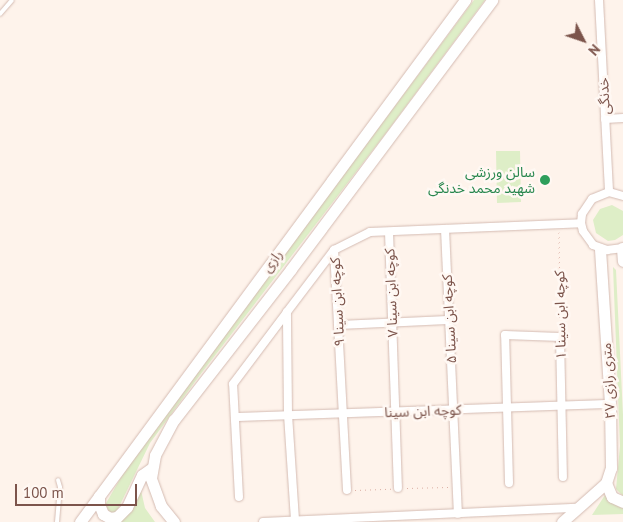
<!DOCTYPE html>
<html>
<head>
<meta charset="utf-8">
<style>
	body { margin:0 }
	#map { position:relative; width:623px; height:522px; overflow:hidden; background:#fef3eb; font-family:"PT Sans","Noto Sans Arabic",sans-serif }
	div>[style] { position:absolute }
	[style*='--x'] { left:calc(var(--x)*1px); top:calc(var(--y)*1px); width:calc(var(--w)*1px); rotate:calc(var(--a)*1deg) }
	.green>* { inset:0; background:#deeec7 }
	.path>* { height:1px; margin-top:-0.5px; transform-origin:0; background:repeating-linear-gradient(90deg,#dbaea3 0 1px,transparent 0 5px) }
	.roads { filter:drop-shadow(0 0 1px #d4bbb2) drop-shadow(0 0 1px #d4bbb2) }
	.lane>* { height:4px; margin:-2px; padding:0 2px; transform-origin:2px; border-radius:2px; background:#fff }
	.street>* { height:8px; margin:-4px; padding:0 4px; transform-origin:4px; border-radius:4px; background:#fff }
	.secondary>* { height:11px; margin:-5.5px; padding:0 5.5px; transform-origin:5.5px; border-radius:5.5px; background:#fff }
	.dots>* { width:14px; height:14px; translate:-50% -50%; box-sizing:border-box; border:2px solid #fff8f3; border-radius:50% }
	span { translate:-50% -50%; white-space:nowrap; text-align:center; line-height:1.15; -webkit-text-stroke:5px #fff8f3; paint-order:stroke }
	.street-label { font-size:14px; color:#7c544b }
	.leisure-label { font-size:14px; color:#27864d }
	.right { translate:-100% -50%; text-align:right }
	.north { position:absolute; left:558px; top:15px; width:50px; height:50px; -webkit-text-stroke:4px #fff8f3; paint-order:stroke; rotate:131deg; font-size:14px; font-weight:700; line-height:20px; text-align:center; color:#7c544b }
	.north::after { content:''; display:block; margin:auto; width:18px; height:22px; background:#7c544b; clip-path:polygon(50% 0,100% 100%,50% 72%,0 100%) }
	.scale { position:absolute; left:15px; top:484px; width:122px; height:22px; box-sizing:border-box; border:2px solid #7c544b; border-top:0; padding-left:6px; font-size:15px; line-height:18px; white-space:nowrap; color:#7c544b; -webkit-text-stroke:4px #fff8f3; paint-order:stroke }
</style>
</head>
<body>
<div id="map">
	<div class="green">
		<i style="clip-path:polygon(474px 0,485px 0,386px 133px,200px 375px,150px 443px,118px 509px,114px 513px,110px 512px,105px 505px,131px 460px)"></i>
		<i style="clip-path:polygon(496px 151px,520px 151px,521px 202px,497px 203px)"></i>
		<i style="clip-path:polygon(612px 205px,623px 211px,623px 235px,615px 240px,608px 241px,596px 233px,593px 220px,600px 209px)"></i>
		<i style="clip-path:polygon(613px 267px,616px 270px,623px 415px,623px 496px,616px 489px,620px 446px)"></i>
		<i style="clip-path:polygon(140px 486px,145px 508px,155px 522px,111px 522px)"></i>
		<i style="clip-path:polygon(605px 495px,609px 500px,623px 507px,623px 514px,592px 515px)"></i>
	</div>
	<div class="path">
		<i style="--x:559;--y:232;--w:96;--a:89.4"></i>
		<i style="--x:407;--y:488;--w:41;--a:-1.4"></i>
		<i style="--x:355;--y:490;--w:36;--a:-2"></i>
	</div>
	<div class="roads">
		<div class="lane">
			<i style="--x:0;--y:14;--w:18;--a:-49"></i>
			<i style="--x:57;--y:522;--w:35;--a:-85"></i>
			<i style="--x:60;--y:487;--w:7;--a:-106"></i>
		</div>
		<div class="street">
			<i style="--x:599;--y:0;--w:192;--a:87"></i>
			<i style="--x:605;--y:119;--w:18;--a:-3"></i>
			<i style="--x:623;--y:196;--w:15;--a:-164"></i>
			<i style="--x:609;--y:192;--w:18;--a:158"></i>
			<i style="--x:592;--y:199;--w:18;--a:124"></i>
			<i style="--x:582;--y:214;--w:9;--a:96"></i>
			<i style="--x:581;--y:223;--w:8;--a:76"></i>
			<i style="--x:583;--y:231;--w:17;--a:54"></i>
			<i style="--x:593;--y:245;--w:15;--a:20"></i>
			<i style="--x:607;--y:250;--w:16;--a:-7"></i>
			<i style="--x:445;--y:229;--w:285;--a:87.4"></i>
			<i style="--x:389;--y:232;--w:256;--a:88"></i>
			<i style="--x:338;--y:325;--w:111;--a:-2.6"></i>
			<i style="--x:235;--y:417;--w:375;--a:-2"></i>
			<i style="--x:509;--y:483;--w:148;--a:-91.5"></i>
			<i style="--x:505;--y:335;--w:55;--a:2.1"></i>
			<i style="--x:560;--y:337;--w:140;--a:88.8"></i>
			<i style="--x:347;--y:490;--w:240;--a:-93.1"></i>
			<i style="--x:334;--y:250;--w:40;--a:-26.6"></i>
			<i style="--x:370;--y:232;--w:211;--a:-2.4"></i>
			<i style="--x:239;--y:497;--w:113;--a:-93"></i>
			<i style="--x:233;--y:384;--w:90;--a:-53.1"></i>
			<i style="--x:295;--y:520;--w:105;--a:-93.8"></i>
			<i style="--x:288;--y:415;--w:103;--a:-90.6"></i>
			<i style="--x:287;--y:312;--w:78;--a:-52.8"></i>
			<i style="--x:263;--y:522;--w:314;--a:-2.6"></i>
		</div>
		<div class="secondary">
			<i style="--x:622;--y:248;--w:13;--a:86"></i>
			<i style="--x:606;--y:483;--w:15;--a:67"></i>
			<i style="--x:612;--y:497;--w:12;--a:24"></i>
			<i style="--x:99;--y:496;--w:8;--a:90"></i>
			<i style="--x:99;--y:504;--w:11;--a:68"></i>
			<i style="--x:103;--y:514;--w:8;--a:30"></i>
			<i style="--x:110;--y:518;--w:7;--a:-8"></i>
			<i style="--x:117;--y:517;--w:14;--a:-45"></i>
			<i style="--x:127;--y:507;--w:35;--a:-65"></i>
			<i style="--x:142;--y:475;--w:12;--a:-35"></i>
			<i style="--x:80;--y:522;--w:649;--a:-53.59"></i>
			<i style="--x:174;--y:522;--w:21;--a:-129"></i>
			<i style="--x:161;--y:506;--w:30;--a:-110"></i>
			<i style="--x:151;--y:478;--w:23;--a:-80"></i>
			<i style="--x:155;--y:455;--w:40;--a:-62"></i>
			<i style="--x:174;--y:420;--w:191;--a:-52.2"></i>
			<i style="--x:291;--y:269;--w:336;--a:-53.2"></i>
			<i style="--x:562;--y:522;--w:59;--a:-41.6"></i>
			<i style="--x:606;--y:483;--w:16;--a:-72"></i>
			<i style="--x:611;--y:468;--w:64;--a:-90.9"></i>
			<i style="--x:610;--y:404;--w:155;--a:-93.7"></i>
		</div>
	</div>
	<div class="dots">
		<i style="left:545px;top:180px;background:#2e9e5b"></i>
	</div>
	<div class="street-label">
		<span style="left:604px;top:96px;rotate:-93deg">خدنگی</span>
		<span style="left:272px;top:261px;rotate:-54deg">رازی</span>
		<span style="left:391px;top:293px;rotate:-92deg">کوچه ابن سینا ۷</span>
		<span style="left:337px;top:302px;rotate:-93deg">کوچه ابن سینا ۹</span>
		<span style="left:560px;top:315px;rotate:-91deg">کوچه ابن سینا ۱</span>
		<span style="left:449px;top:319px;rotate:-93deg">کوچه ابن سینا ۵</span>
		<span style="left:608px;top:381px;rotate:-93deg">۲۷ متری رازی</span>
		<span style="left:423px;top:411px;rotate:-2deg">کوچه ابن سینا</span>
	</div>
	<div class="leisure-label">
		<span class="right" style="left:535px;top:180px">سالن ورزشی<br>شهید محمد خدنگی</span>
	</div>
	<div class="north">N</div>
	<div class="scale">100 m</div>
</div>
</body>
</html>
